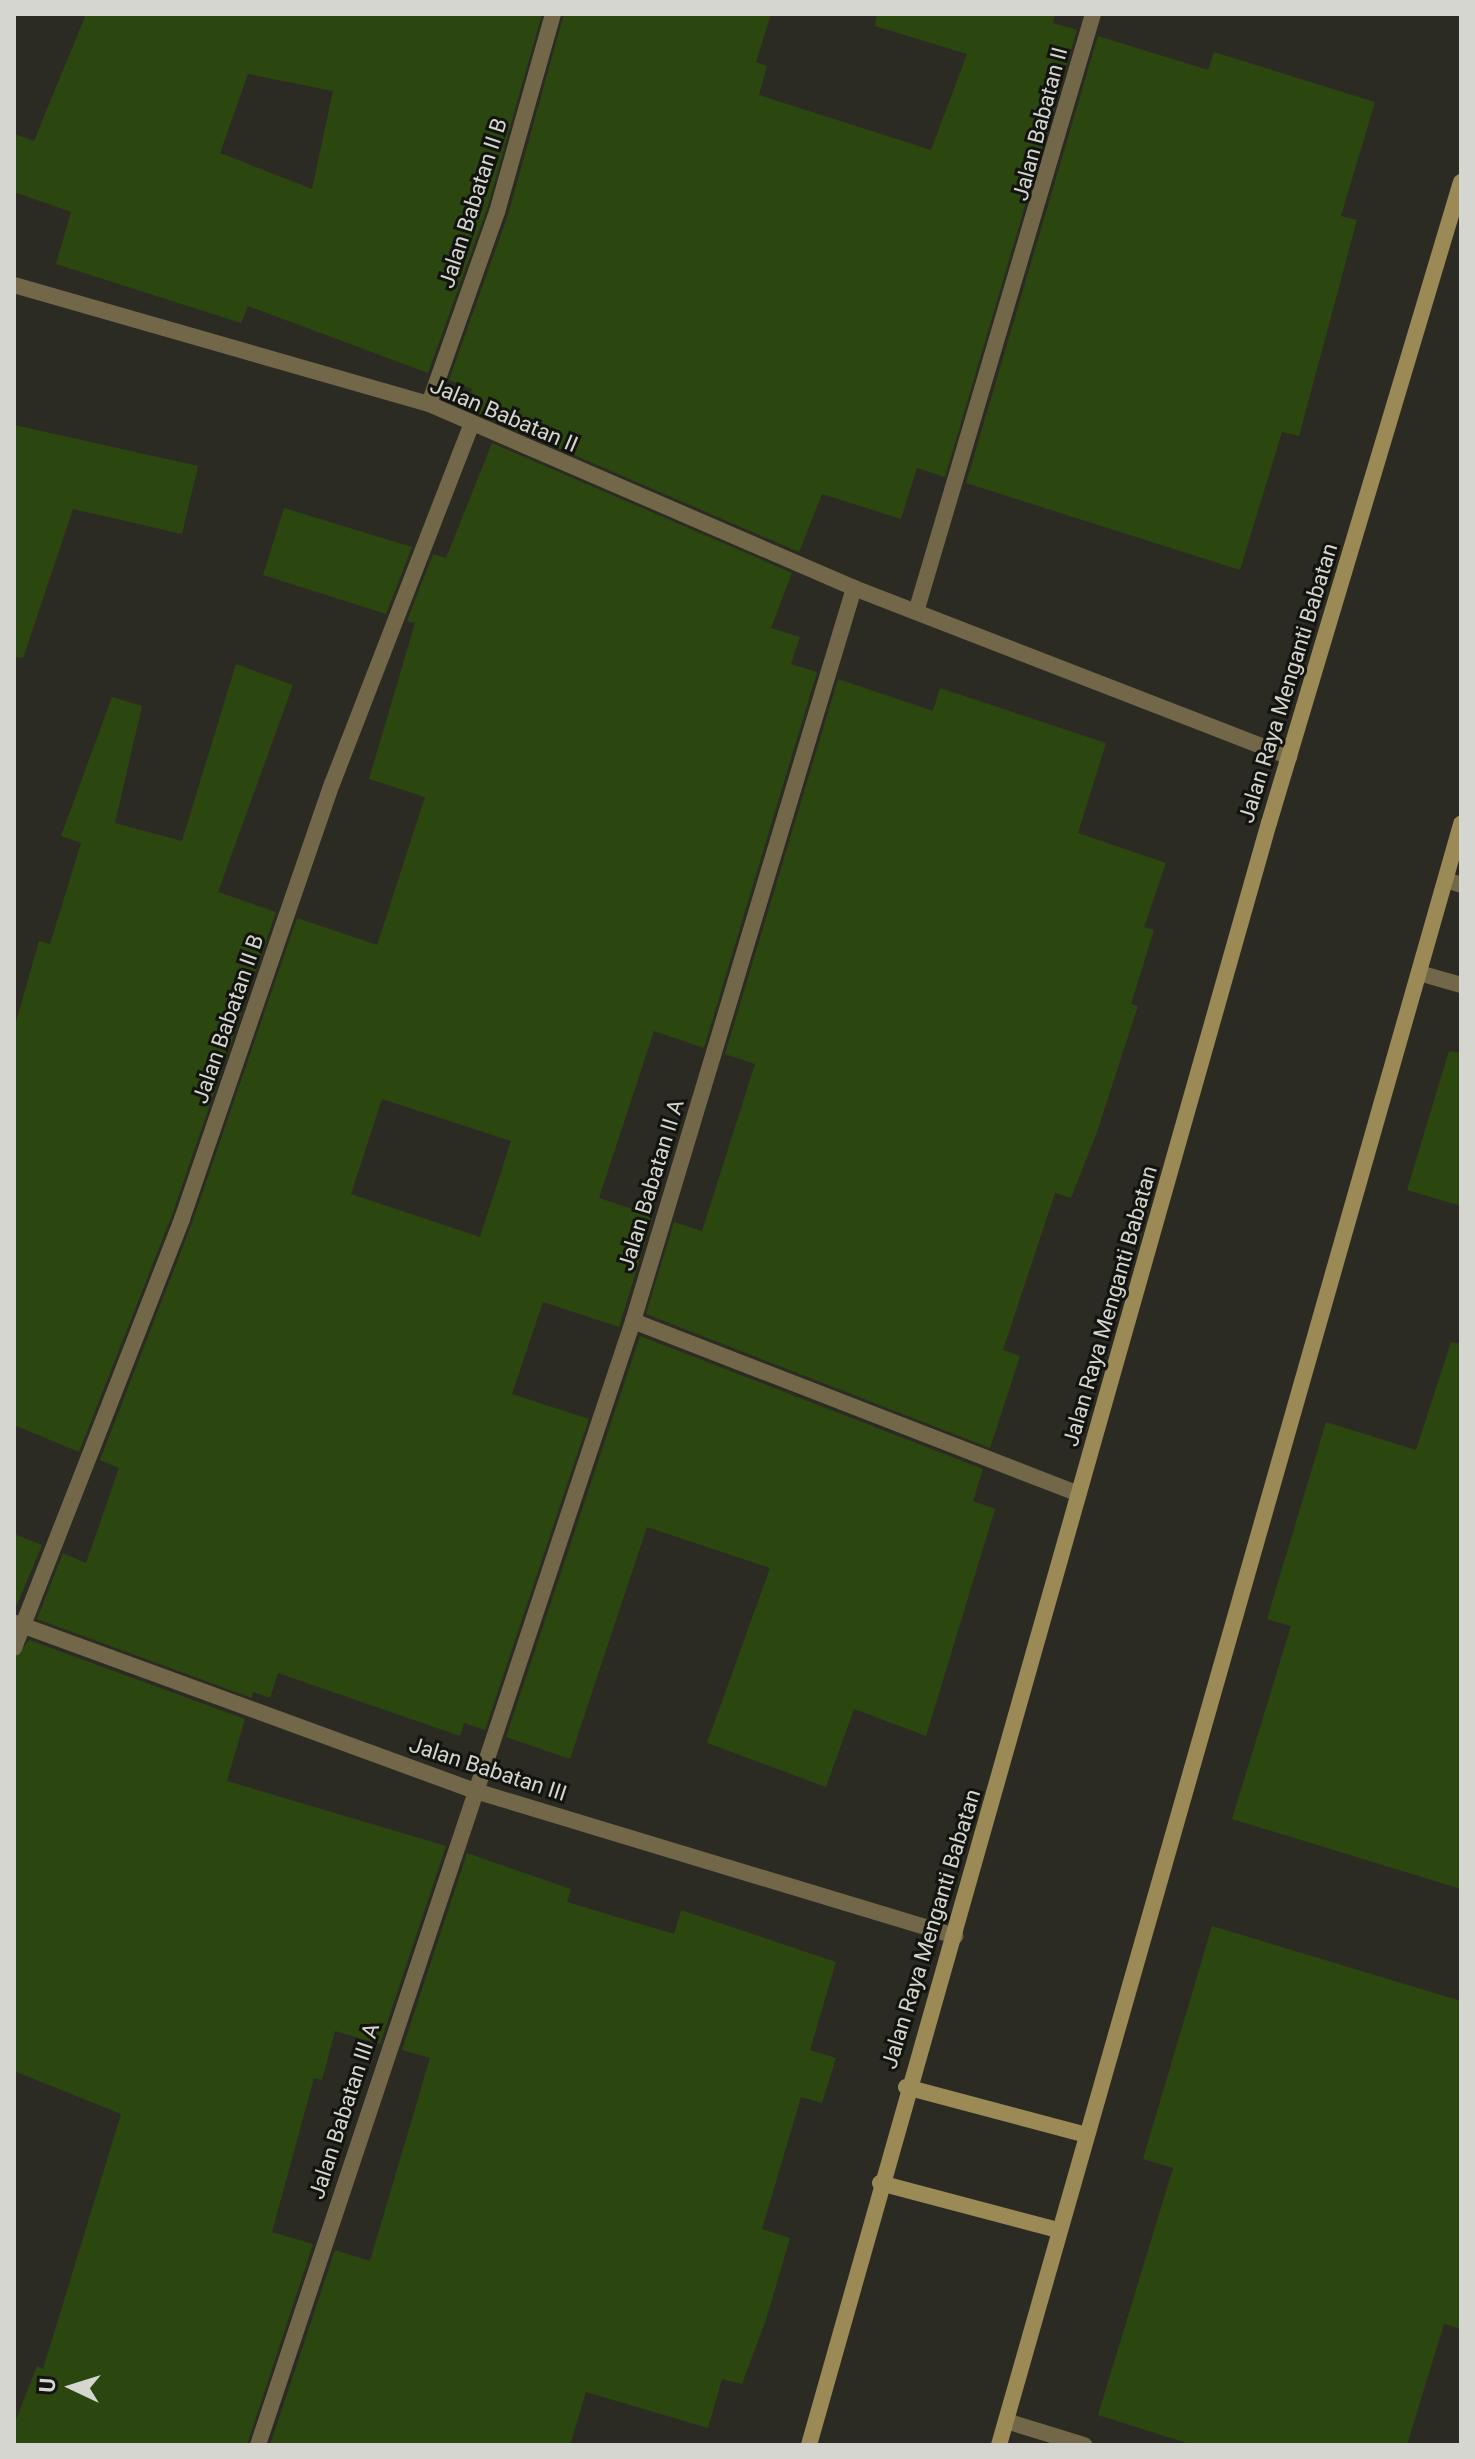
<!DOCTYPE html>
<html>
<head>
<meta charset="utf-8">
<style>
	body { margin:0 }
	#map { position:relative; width:1475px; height:2459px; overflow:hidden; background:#2b2b23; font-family:Roboto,sans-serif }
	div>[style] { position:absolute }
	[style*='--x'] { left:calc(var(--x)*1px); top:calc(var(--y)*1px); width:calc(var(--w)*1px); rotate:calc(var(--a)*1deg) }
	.building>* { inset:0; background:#2c4610 }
	.lane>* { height:16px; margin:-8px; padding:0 8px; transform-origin:8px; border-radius:8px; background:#726748 }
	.street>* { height:16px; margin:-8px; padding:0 8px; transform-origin:8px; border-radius:8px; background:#726748 }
	.secondary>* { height:16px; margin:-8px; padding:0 8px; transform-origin:8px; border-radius:8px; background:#9b8956 }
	span { translate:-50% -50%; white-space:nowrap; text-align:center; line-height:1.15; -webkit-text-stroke:6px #131310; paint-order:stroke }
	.street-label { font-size:22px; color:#d5d6d0 }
	.frame { position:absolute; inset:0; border:16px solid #d5d6d0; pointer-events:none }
	.north { position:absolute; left:32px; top:2347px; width:80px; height:80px; -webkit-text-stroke:6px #131310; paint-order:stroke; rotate:274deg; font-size:22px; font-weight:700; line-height:32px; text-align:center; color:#d5d6d0 }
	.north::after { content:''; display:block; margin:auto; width:28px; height:36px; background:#d5d6d0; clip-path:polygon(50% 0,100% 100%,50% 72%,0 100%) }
</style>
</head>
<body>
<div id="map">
	<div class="building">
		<i style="clip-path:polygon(evenodd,86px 14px,542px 14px,487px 209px,428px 373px,248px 306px,241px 323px,56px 264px,71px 212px,14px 192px,14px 134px,34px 141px,86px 14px,248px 74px,333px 91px,312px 189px,220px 153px,248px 74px)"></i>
		<i style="clip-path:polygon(564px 14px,771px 14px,756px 62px,767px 66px,759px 95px,931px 150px,967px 54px,875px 26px,877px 14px,1055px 14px,1053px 23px,1077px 30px,945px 477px,917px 468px,901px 519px,822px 494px,799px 552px,465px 408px,472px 389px,449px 380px,508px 215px)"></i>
		<i style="clip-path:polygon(1098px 36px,1208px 70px,1214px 52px,1375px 102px,1341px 216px,1357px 220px,1299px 436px,1282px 432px,1240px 570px,966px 483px)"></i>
		<i style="clip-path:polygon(14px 425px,198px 466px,182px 534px,73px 509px,23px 658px,14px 657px)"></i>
		<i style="clip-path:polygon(evenodd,492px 443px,792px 573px,771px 628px,800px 637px,791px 664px,817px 672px,704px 1048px,654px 1031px,599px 1198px,653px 1216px,619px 1327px,543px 1302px,512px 1394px,589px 1419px,485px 1730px,464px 1723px,460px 1736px,278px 1673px,270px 1698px,253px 1692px,252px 1698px,37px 1619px,63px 1553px,86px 1563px,119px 1468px,100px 1460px,192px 1223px,297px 918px,377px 945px,425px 797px,369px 779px,415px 623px,407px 621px,433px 554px,446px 558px,492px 443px,382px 1099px,511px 1141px,480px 1237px,351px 1194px,382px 1099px)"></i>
		<i style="clip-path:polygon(284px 508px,412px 547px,386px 614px,263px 575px)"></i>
		<i style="clip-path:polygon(236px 664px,293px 685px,218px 892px,276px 912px,172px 1215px,79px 1452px,14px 1425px,14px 1029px,39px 941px,50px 944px,81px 843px,61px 836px,112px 697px,142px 706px,115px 823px,182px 841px)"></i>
		<i style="clip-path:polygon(838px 679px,933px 711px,940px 688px,1106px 743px,1078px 833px,1166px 863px,1144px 927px,1154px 930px,1131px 1004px,1138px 1006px,1097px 1132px,1071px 1198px,1055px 1193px,1003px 1350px,1020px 1356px,990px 1448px,646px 1314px,674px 1222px,702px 1231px,755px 1064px,725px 1054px)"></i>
		<i style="clip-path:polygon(1449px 1051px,1461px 1053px,1461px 1206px,1407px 1190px)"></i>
		<i style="clip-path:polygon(640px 1336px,983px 1469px,973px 1501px,995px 1509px,926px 1736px,854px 1709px,826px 1787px,707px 1743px,770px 1568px,647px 1527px,570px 1759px,506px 1737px)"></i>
		<i style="clip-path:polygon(1451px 1342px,1461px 1344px,1461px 1889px,1232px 1819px,1291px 1626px,1267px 1619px,1326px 1422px,1416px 1450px)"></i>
		<i style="clip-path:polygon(14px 1534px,42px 1545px,14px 1612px)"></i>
		<i style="clip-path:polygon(29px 1640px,245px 1719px,227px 1781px,446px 1846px,380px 2044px,335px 2031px,322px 2080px,314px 2078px,272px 2232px,313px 2244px,247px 2445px,14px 2445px,14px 2425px,37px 2366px,43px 2369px,121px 2114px,14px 2071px,14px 1659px)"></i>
		<i style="clip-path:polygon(467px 1853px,571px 1889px,567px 1902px,674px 1934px,681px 1910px,836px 1962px,810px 2050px,836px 2058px,822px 2103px,801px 2097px,762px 2229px,790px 2238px,766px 2320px,742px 2384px,722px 2379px,708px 2428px,586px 2392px,570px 2445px,270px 2445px,335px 2250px,370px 2261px,430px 2058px,402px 2050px)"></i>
		<i style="clip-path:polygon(1212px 1926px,1461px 2001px,1461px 2329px,1444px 2324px,1407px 2445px,1193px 2445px,1098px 2415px,1173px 2168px,1143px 2159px)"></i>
	</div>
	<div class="lane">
		<i style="--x:1006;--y:2421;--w:82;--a:17.1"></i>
	</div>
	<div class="street">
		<i style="--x:14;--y:285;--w:432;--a:16"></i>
		<i style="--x:429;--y:404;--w:463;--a:23.4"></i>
		<i style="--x:854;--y:588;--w:467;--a:21.2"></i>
		<i style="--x:429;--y:404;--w:204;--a:-70.5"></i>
		<i style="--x:497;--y:212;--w:206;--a:-74.2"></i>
		<i style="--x:916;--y:612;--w:624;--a:-73.51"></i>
		<i style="--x:1446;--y:880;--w:16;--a:18"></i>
		<i style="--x:1419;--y:973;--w:44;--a:15.9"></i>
		<i style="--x:633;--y:1321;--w:478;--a:21.2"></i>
		<i style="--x:16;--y:1623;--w:486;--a:20.1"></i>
		<i style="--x:472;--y:1790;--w:505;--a:16.82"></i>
		<i style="--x:14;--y:1648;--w:461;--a:-68.6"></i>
		<i style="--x:182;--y:1219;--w:460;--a:-71"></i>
		<i style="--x:332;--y:784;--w:384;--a:-68.8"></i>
		<i style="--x:258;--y:2445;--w:1185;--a:-71.55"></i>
		<i style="--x:633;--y:1321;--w:766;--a:-73.22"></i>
	</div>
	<div class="secondary">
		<i style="--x:906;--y:2087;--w:183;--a:14.9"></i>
		<i style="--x:880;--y:2183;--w:184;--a:14.8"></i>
		<i style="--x:809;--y:2445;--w:1686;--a:-74.17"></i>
		<i style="--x:1269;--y:823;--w:669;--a:-73.33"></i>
		<i style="--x:999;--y:2445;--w:1686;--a:-74.09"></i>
	</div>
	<div class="street-label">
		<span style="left:1040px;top:124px;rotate:-75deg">Jalan Babatan II</span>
		<span style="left:473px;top:203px;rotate:-72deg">Jalan Babatan II B</span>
		<span style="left:504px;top:415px;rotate:23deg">Jalan Babatan II</span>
		<span style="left:1288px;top:683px;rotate:-73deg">Jalan Raya Menganti Babatan</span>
		<span style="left:228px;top:1019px;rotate:-71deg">Jalan Babatan II B</span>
		<span style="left:651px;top:1185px;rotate:-73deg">Jalan Babatan II A</span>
		<span style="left:1110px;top:1306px;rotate:-74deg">Jalan Raya Menganti Babatan</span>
		<span style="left:488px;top:1769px;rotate:18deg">Jalan Babatan III</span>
		<span style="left:931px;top:1929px;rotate:-73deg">Jalan Raya Menganti Babatan</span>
		<span style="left:344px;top:2111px;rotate:-72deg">Jalan Babatan III A</span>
	</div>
	<div class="frame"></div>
	<div class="north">U</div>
</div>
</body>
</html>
